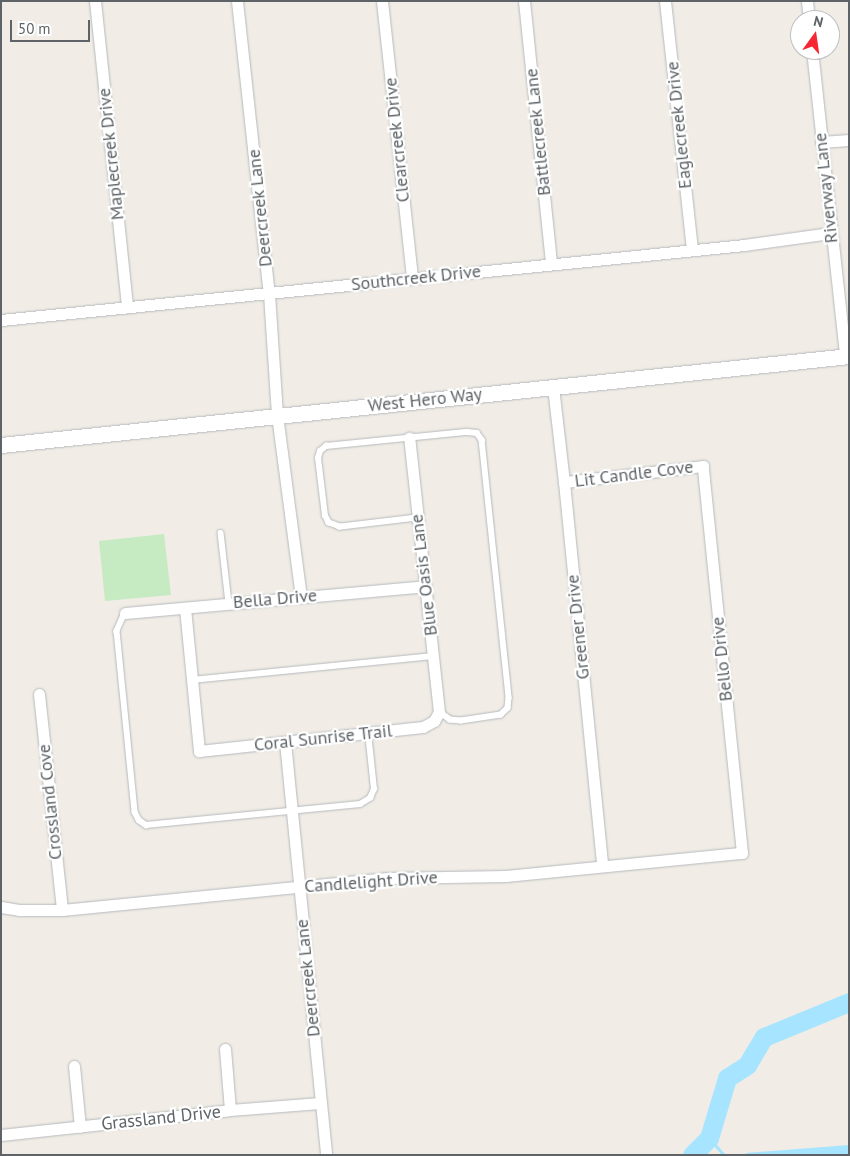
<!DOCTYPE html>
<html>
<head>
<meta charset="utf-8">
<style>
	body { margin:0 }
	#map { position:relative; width:850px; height:1156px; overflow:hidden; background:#f1ede6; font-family:"PT Sans",sans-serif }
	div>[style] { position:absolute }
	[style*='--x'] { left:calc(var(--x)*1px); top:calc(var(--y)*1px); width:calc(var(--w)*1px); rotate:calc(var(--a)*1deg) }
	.green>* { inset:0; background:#c6eac1 }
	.water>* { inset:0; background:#a7e4ff }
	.stream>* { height:3px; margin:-1.5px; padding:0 1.5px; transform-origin:1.5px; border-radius:1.5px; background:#a7e4ff }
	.river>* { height:19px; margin:-9.5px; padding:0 9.5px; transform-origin:9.5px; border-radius:9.5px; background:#a7e4ff }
	.roads { filter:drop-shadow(0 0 1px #b6b9bd) drop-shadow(0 0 1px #b6b9bd) }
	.lane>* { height:5.5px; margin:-2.75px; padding:0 2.75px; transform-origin:2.75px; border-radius:2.75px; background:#fff }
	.street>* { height:11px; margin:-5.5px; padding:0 5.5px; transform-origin:5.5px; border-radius:5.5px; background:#fff }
	.secondary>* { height:15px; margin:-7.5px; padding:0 7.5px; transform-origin:7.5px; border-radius:7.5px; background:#fff }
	span { translate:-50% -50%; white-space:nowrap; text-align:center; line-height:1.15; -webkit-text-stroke:4.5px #fff; paint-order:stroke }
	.street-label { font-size:18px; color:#5d6367 }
	.frame { position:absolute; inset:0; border:2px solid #5d6367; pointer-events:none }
	.north { position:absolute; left:790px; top:10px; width:50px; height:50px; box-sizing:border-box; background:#fff; border:1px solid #bec1c2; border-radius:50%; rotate:14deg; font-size:14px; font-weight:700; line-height:20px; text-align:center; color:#5d6367 }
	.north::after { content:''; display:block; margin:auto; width:18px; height:22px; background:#f62632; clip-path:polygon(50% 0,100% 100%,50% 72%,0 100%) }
	.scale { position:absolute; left:10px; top:20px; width:80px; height:22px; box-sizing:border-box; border:2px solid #5d6367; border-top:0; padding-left:6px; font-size:15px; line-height:18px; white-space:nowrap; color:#5d6367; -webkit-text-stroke:4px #fff; paint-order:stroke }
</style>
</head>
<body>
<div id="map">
	<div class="green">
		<i style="clip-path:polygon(164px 534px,171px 595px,105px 601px,99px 541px)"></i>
	</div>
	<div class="water">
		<i style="clip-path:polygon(849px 1145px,849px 1155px,745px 1155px,746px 1153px)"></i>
	</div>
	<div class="stream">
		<i style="--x:709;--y:1138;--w:23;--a:49"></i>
	</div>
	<div class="river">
		<i style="--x:692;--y:1155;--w:24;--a:-45"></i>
		<i style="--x:709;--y:1138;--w:63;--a:-73.3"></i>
		<i style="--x:727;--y:1078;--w:24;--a:-33"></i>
		<i style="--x:747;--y:1065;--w:33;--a:-59"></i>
		<i style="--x:764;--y:1037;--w:92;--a:-22.4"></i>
	</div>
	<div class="roads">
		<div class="lane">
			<i style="--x:417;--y:518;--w:78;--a:173.3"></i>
			<i style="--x:340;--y:527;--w:12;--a:-160"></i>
			<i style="--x:329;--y:523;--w:8;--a:-120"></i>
			<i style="--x:325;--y:516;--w:58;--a:-96.9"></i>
			<i style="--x:318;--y:458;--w:7;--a:-74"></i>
			<i style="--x:320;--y:451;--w:8;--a:-40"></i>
			<i style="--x:326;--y:446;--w:142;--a:-5.7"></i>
			<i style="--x:467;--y:432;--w:10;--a:6"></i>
			<i style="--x:477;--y:433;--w:9;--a:54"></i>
			<i style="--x:482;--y:440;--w:259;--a:84"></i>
			<i style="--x:509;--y:698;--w:10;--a:96"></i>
			<i style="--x:508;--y:708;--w:10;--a:135"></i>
			<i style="--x:501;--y:715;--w:40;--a:171.5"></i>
			<i style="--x:461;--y:721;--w:11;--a:-175"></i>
			<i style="--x:450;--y:720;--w:14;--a:-144"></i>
			<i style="--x:221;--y:533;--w:70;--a:83.5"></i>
			<i style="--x:125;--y:613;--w:20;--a:114"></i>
			<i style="--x:117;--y:631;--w:182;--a:84.3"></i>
			<i style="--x:135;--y:812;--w:9;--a:63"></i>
			<i style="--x:139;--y:820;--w:9;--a:36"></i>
			<i style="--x:146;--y:825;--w:215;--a:-5.6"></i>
			<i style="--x:360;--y:804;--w:12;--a:-31"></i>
			<i style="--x:370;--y:798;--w:10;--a:-66"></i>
			<i style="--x:374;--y:789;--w:56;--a:-96.1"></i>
			<i style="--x:192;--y:680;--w:242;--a:-5.7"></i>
		</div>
		<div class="street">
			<i style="--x:95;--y:1;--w:308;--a:84"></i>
			<i style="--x:237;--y:1;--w:295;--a:83.8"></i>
			<i style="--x:269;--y:294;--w:121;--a:86.2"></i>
			<i style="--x:277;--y:415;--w:184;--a:82.5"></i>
			<i style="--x:382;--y:1;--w:279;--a:83.8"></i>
			<i style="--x:524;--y:1;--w:263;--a:84.1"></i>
			<i style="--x:665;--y:1;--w:249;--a:83.8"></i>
			<i style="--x:807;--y:1;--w:19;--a:84"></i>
			<i style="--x:812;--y:50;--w:308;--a:83.8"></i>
			<i style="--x:821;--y:142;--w:28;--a:-4"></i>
			<i style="--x:1;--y:320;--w:747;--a:-5.76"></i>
			<i style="--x:744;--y:245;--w:87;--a:-7.9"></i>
			<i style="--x:553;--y:387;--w:96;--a:83.4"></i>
			<i style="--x:564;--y:482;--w:386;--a:84.3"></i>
			<i style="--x:185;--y:608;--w:144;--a:84.4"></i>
			<i style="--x:199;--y:751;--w:225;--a:-6.1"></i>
			<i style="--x:423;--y:727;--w:13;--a:-29"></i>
			<i style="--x:434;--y:721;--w:10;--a:-61"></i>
			<i style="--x:439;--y:712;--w:276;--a:-96.2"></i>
			<i style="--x:125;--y:613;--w:301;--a:-5.1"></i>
			<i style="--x:39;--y:694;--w:217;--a:83.9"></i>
			<i style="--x:285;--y:742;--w:415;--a:84.3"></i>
			<i style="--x:1;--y:907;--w:18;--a:9"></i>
			<i style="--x:19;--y:910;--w:43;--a:0"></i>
			<i style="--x:62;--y:910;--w:327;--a:-5.6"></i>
			<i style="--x:387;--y:878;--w:119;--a:-1"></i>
			<i style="--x:506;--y:876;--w:237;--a:-5.6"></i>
			<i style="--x:742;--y:853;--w:389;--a:-95.8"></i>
			<i style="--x:703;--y:466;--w:140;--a:173.4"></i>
			<i style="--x:225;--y:1049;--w:61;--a:85.3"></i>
			<i style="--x:74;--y:1066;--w:61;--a:84.4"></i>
			<i style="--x:1;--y:1135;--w:230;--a:-6.2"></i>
			<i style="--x:230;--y:1110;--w:90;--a:-4.4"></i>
		</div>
		<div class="secondary">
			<i style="--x:1;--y:445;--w:853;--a:-5.99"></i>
		</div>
	</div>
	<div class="street-label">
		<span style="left:679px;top:125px;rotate:-96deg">Eaglecreek Drive</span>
		<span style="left:538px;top:132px;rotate:-96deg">Battlecreek Lane</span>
		<span style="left:397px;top:140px;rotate:-96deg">Clearcreek Drive</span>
		<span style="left:111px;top:154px;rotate:-96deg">Maplecreek Drive</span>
		<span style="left:826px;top:188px;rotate:-96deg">Riverway Lane</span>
		<span style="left:260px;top:208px;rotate:-96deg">Deercreek Lane</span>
		<span style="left:416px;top:278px;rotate:-6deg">Southcreek Drive</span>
		<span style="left:425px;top:400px;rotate:-6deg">West Hero Way</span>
		<span style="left:634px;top:474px;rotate:-7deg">Lit Candle Cove</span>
		<span style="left:424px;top:575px;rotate:-97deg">Blue Oasis Lane</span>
		<span style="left:275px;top:599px;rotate:-5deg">Bella Drive</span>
		<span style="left:578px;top:627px;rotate:-96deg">Greener Drive</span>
		<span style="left:722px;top:659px;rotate:-96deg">Bello Drive</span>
		<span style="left:323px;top:738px;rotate:-6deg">Coral Sunrise Trail</span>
		<span style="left:50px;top:802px;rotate:-96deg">Crossland Cove</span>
		<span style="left:371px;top:882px;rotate:-4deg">Candlelight Drive</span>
		<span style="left:308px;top:978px;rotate:-96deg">Deercreek Lane</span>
		<span style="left:161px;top:1118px;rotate:-6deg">Grassland Drive</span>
	</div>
	<div class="frame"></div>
	<div class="north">N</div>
	<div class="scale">50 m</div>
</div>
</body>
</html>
